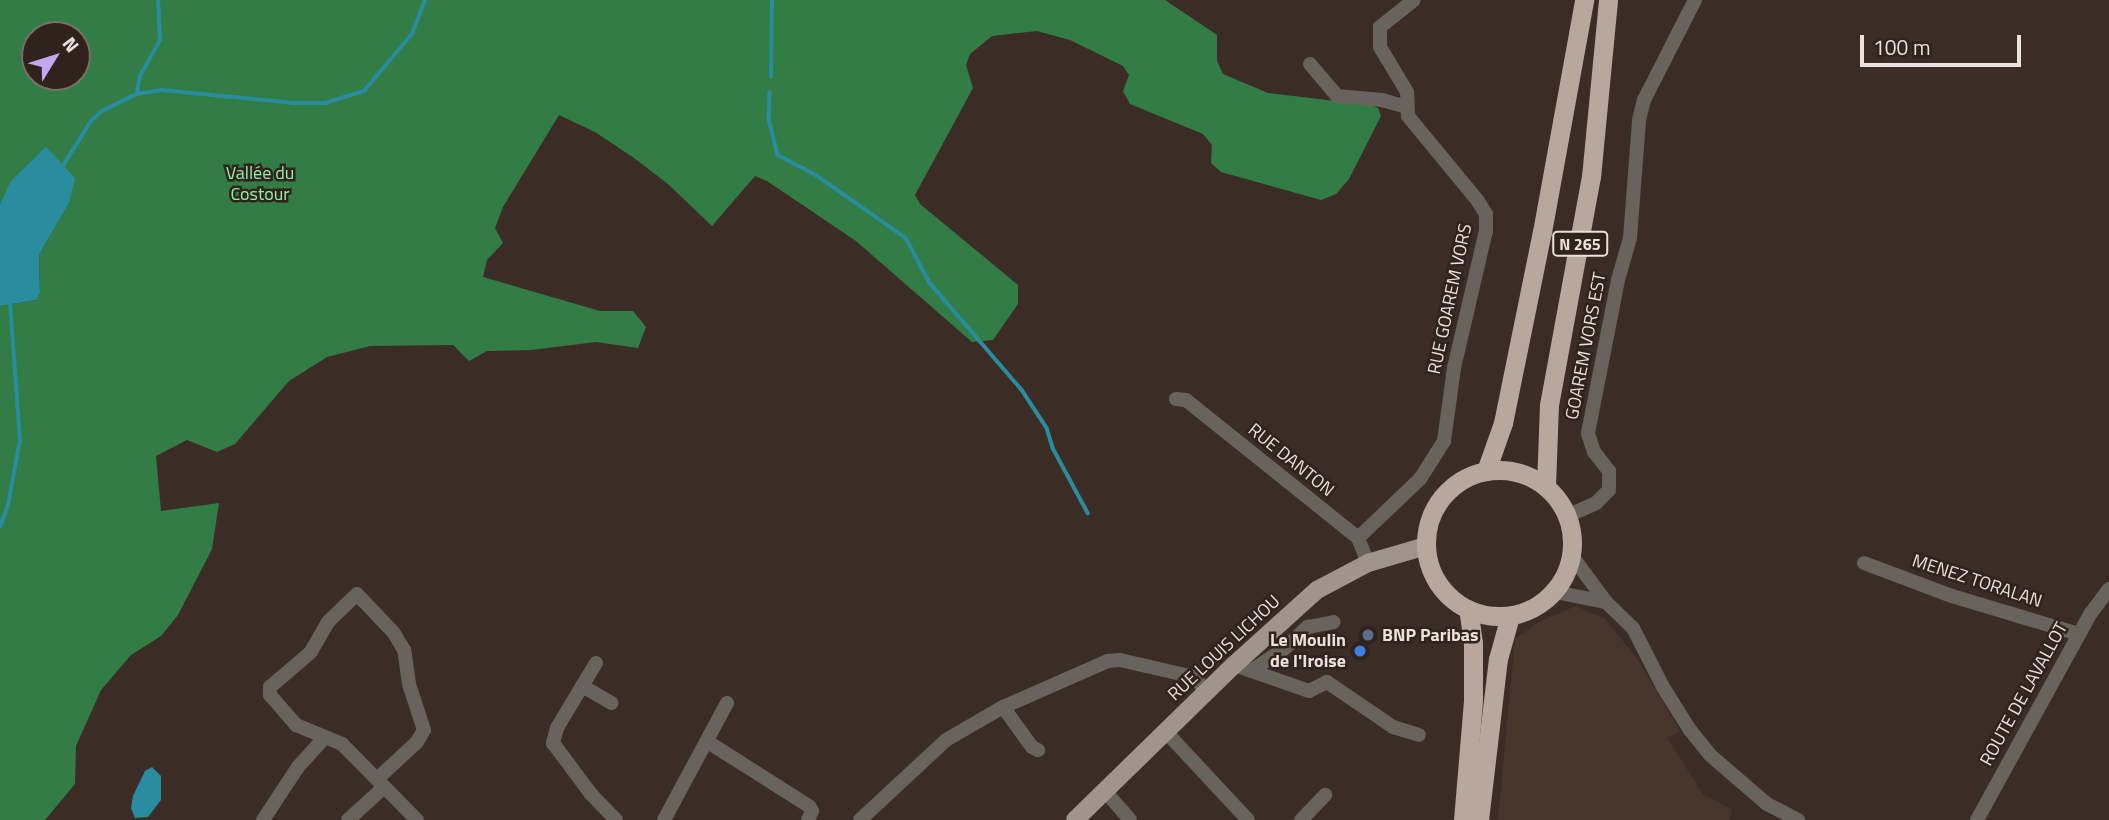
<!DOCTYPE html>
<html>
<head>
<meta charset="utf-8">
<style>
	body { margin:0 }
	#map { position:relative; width:2109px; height:820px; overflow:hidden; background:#3b2d26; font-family:"Titillium Web",sans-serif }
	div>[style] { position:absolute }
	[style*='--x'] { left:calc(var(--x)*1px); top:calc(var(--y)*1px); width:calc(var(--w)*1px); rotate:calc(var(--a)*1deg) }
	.built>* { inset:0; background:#48352c }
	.forest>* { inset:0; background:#327d45 }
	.water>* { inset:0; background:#298c9f }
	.stream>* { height:3.5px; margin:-1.75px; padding:0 1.75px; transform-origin:1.75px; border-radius:1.75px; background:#298c9f }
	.minor>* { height:14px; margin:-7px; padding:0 7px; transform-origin:7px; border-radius:7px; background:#69635e }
	.major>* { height:18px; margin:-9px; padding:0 9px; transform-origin:9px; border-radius:9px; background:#a1948b }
	.highway>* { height:19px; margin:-9.5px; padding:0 9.5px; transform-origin:9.5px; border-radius:9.5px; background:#b7a79d }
	.highway>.ring { margin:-9.5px; padding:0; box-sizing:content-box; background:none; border:19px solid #b7a79d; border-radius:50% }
	.dots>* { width:19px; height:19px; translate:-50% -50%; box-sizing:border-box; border:4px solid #30231d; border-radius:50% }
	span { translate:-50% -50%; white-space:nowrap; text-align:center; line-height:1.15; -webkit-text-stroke:5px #30231d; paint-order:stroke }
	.shield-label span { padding:2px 5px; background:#30231d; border:2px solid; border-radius:5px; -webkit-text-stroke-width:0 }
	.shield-label { font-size:16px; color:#ebe1dd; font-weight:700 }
	.park-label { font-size:18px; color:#8ef2a2 }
	.street-label { font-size:18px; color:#ebe1dd }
	.poi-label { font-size:18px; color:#ebe1dd; font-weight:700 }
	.left { translate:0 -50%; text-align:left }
	.right { translate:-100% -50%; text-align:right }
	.north { position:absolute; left:21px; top:21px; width:70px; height:70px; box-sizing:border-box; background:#30231d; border:2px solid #7b6f6a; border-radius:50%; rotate:52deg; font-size:19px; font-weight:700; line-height:28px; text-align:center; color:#ebe1dd }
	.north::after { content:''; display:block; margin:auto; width:24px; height:32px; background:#c4a7f1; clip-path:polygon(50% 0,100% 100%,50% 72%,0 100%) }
	.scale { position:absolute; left:1860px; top:35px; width:161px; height:32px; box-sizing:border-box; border:4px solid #ebe1dd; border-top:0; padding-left:9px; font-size:21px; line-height:24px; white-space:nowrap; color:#ebe1dd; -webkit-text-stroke:5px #30231d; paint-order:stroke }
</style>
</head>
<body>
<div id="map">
	<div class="built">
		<i style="clip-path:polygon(1576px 606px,1605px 619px,1636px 657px,1680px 731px,1667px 738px,1703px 794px,1732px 809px,1730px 820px,1498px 820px,1515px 639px,1539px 622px)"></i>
	</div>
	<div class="forest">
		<i style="clip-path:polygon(evenodd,0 0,1165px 0,1217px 35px,1217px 61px,1223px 74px,1268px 93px,1370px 105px,1378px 108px,1381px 116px,1349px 179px,1336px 194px,1321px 200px,1221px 172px,1211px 163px,1212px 145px,1203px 134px,1130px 104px,1123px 91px,1129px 75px,1123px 66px,1070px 40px,1037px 31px,992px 36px,970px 54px,966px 65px,973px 88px,915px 195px,920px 204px,1018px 285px,1018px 304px,993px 340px,972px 342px,856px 241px,767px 181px,755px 176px,712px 226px,668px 184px,634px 158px,595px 132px,559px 115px,503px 207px,495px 228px,503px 243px,487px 260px,483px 277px,600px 311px,633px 311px,646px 327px,638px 348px,596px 342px,531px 350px,487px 351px,469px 361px,453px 345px,370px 346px,327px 357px,289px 381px,235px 444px,217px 452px,187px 440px,156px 456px,161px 511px,219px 503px,212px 549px,178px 615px,161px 636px,131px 655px,101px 690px,76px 746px,75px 784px,45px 820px,0 820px,0 306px,36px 300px,40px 293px,39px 255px,69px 203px,12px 181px,0 204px,0 0,35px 35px,77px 35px,77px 77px,35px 77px,35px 35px)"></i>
	</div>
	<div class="water">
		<i style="clip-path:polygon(46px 147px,75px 178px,69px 203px,39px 255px,40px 293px,36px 300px,0 306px,0 204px,11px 181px)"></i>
		<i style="clip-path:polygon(152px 767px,161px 776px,161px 800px,148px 817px,135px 818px,131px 808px,133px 796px,145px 771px)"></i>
	</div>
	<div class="stream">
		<i style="--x:771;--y:77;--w:77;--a:-89.3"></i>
		<i style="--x:770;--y:92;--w:27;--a:92"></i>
		<i style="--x:769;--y:119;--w:37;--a:76"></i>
		<i style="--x:778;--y:155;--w:43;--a:27.8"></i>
		<i style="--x:816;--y:175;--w:110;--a:35"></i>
		<i style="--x:906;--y:238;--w:51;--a:61.9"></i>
		<i style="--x:930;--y:283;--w:141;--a:49.3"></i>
		<i style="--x:1022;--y:390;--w:45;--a:56.7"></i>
		<i style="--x:1047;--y:428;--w:21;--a:73"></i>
		<i style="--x:1053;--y:448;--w:74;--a:61.7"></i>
		<i style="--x:137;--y:93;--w:17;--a:-80"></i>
		<i style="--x:140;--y:76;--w:41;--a:-60.9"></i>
		<i style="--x:160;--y:40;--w:40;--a:-92.9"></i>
		<i style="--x:63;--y:166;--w:53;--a:-58.1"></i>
		<i style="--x:91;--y:121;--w:15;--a:-42"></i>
		<i style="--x:102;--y:111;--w:39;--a:-26"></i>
		<i style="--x:137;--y:94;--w:25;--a:-9"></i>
		<i style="--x:162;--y:90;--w:133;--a:5.6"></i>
		<i style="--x:294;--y:103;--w:31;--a:0"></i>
		<i style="--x:325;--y:103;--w:41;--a:-17.1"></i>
		<i style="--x:364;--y:91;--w:75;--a:-49.9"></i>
		<i style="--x:412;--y:34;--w:36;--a:-69"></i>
		<i style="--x:0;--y:527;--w:23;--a:-70"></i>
		<i style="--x:8;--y:505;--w:66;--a:-79.5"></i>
		<i style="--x:20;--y:440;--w:135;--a:-94.2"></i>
	</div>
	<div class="minor">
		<i style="--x:1310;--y:64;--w:42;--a:49.8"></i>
		<i style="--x:1337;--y:96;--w:45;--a:5.1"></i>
		<i style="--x:1382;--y:100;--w:25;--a:16"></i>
		<i style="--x:1176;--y:399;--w:10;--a:6"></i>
		<i style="--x:1186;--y:400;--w:221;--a:38.7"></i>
		<i style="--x:1358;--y:538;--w:27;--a:68"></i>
		<i style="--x:1567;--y:516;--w:32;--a:-24"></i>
		<i style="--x:1596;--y:503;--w:18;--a:-45"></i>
		<i style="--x:1609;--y:490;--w:19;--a:-90"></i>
		<i style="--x:1609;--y:471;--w:24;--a:-128"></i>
		<i style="--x:1594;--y:452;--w:20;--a:-108"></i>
		<i style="--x:1588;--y:433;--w:156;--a:-78.9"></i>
		<i style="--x:1618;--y:280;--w:44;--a:-74.1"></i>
		<i style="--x:1630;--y:238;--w:118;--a:-85.6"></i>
		<i style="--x:1639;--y:120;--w:21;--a:-76"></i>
		<i style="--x:1644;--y:100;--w:112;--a:-63"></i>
		<i style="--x:1358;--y:538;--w:86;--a:-43.6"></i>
		<i style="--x:1420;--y:479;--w:45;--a:-57.7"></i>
		<i style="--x:1444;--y:441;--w:74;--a:-82.2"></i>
		<i style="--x:1454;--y:368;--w:141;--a:-76.9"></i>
		<i style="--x:1486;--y:231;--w:17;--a:-90"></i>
		<i style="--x:1486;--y:214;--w:15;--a:-122"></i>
		<i style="--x:1478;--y:201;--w:110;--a:-129.5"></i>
		<i style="--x:1408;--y:116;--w:24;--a:-92"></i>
		<i style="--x:1407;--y:92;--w:52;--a:-121"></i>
		<i style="--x:1380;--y:47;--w:20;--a:-90"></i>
		<i style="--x:1380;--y:27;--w:43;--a:-38.5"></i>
		<i style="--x:1572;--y:556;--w:57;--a:53.5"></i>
		<i style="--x:1606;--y:602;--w:37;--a:44"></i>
		<i style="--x:1633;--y:628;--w:66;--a:63"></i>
		<i style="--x:1663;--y:687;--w:51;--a:57.9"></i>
		<i style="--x:1690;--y:730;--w:32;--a:51"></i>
		<i style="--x:1710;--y:755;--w:75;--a:40.7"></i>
		<i style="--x:1767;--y:804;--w:35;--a:27"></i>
		<i style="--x:1864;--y:563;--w:94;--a:20.6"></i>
		<i style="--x:1952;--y:596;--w:133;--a:16.7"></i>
		<i style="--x:1555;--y:592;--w:52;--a:11.1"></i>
		<i style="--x:596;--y:663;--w:76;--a:121"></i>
		<i style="--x:557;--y:728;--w:16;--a:105"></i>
		<i style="--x:553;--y:743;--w:64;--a:53.3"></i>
		<i style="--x:591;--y:794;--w:36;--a:46"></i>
		<i style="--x:1234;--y:665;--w:79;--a:19.1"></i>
		<i style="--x:1309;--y:691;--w:20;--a:-27"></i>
		<i style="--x:1327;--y:682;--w:80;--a:34.3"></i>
		<i style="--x:1393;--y:727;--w:27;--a:17"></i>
		<i style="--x:1251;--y:671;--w:40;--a:-34"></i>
		<i style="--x:1284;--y:649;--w:33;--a:-43"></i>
		<i style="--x:1308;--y:627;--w:26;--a:-11"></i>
		<i style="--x:582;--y:686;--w:34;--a:30"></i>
		<i style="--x:1003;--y:707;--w:49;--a:54.1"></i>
		<i style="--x:1032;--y:747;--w:7;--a:27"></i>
		<i style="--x:1166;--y:732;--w:120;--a:47"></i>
		<i style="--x:708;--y:742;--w:120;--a:32.4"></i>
		<i style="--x:809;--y:806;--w:6;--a:59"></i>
		<i style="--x:812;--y:811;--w:10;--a:114"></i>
		<i style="--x:377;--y:779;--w:54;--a:-42.8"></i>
		<i style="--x:417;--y:742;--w:14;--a:-60"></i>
		<i style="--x:424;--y:730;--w:48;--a:-108.1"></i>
		<i style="--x:409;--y:684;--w:34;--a:-98"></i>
		<i style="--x:404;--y:650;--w:21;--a:-121"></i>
		<i style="--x:393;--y:632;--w:52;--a:-133.5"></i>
		<i style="--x:357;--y:594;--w:40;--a:136"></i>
		<i style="--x:328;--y:622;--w:34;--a:120"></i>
		<i style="--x:311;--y:652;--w:54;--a:139.5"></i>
		<i style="--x:270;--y:687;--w:8;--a:90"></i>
		<i style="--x:270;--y:695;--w:40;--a:49"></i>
		<i style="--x:296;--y:725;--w:50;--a:22.4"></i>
		<i style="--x:342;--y:744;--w:107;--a:45.4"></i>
		<i style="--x:1105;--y:791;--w:38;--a:49"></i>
		<i style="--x:263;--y:820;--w:64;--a:-56.6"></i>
		<i style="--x:298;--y:767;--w:40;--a:-48"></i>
		<i style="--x:348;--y:820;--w:49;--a:-42.5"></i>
		<i style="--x:664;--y:820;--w:133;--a:-61.7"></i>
		<i style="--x:860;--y:820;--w:117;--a:-42.9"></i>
		<i style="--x:946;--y:740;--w:66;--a:-30.1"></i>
		<i style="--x:1003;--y:707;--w:115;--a:-23.7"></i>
		<i style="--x:1108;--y:661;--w:12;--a:-5"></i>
		<i style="--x:1120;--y:660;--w:76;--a:12.9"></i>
		<i style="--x:1194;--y:677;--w:20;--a:49"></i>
		<i style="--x:1301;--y:820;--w:35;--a:-46"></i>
		<i style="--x:1977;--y:820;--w:236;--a:-61.2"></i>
		<i style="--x:2091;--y:613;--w:30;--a:-53"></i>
	</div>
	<div class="major">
		<i style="--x:1075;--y:820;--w:222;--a:-44.3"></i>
		<i style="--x:1234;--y:665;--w:112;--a:-42.1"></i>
		<i style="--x:1317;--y:590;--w:58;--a:-27.9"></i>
		<i style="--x:1368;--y:563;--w:60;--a:-16.3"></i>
	</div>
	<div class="highway">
		<i class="ring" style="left:1426px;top:470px;width:127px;height:127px"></i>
		<i style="--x:1486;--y:471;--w:51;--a:-70.5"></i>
		<i style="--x:1503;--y:423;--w:195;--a:-78.5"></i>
		<i style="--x:1542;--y:232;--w:236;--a:-79.7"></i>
		<i style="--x:1546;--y:486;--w:81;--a:-87.9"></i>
		<i style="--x:1549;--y:405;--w:232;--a:-79.6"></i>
		<i style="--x:1591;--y:177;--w:178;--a:-84.5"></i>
		<i style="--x:1463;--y:820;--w:120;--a:-85.2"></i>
		<i style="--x:1473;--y:700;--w:57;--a:-90"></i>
		<i style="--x:1473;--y:643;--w:34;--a:-98"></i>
		<i style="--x:1479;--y:820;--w:162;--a:-83.3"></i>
		<i style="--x:1498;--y:659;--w:45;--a:-74.4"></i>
	</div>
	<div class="dots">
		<i style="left:1368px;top:635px;background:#5c6f8a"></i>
		<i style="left:1360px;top:651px;background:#3f7fe0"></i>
	</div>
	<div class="shield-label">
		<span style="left:1580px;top:244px">N 265</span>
	</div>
	<div class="park-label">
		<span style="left:260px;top:184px">Vallée du<br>Costour</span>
	</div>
	<div class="street-label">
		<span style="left:1450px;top:299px;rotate:-78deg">RUE GOAREM VORS</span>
		<span style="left:1586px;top:346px;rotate:-79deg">GOAREM VORS EST</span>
		<span style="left:1291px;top:460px;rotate:39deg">RUE DANTON</span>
		<span style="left:1977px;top:581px;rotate:18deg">MENEZ TORALAN</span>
		<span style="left:1224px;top:648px;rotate:-43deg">RUE LOUIS LICHOU</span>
		<span style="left:2024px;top:694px;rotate:-61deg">ROUTE DE LAVALLOT</span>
	</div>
	<div class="poi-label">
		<span class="left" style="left:1382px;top:635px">BNP Paribas</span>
		<span class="right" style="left:1346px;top:651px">Le Moulin<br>de l'Iroise</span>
	</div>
	<div class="north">N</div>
	<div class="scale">100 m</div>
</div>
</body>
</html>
